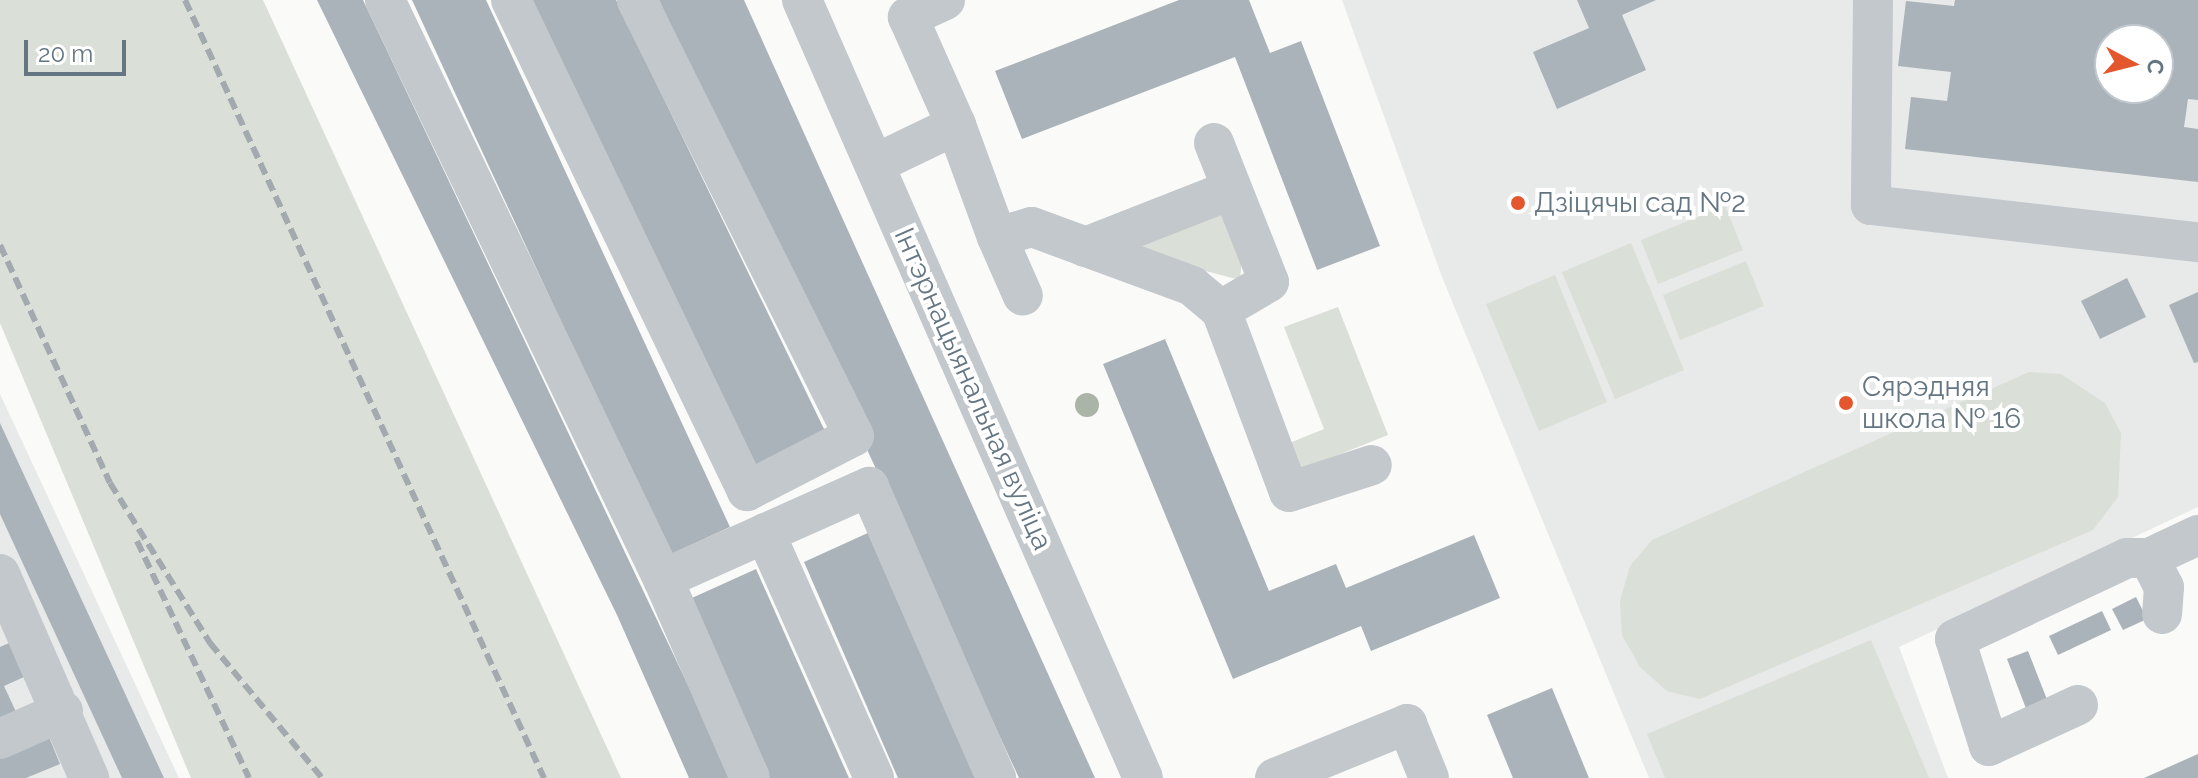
<!DOCTYPE html>
<html>
<head>
<meta charset="utf-8">
<style>
	body { margin:0 }
	#map { position:relative; width:2198px; height:778px; overflow:hidden; background:#fafaf8; font-family:Raleway,sans-serif }
	div>[style] { position:absolute }
	[style*='--x'] { left:calc(var(--x)*1px); top:calc(var(--y)*1px); width:calc(var(--w)*1px); rotate:calc(var(--a)*1deg) }
	.built>* { inset:0; background:#e8e9e9 }
	.green>* { inset:0; background:#dadfd7 }
	.building>* { inset:0; background:#aab3b9 }
	.minor>* { height:40px; margin:-20px; padding:0 20px; transform-origin:20px; border-radius:20px; background:#c3c8cc }
	.rail>* { height:6px; margin-top:-3px; transform-origin:0; background:repeating-linear-gradient(90deg,#a2aab0 0 12px,transparent 0 18px) }
	.trees>* { width:24px; height:24px; margin:-12px; border-radius:50%; background:#aab4a7 }
	.dots>* { width:22px; height:22px; translate:-50% -50%; box-sizing:border-box; border:4px solid #fff; border-radius:50% }
	span { translate:-50% -50%; white-space:nowrap; text-align:center; line-height:1.15; -webkit-text-stroke:8px #fff; paint-order:stroke }
	.poi-label { font-size:28px; color:#657683 }
	.left { translate:0 -50%; text-align:left }
	.street-label { font-size:28px; color:#657683 }
	.north { position:absolute; left:2094px; top:24px; width:80px; height:80px; box-sizing:border-box; background:#fff; border:2px solid #c1c8cd; border-radius:50%; rotate:97deg; font-size:22px; font-weight:700; line-height:32px; text-align:center; color:#657683 }
	.north::after { content:''; display:block; margin:auto; width:28px; height:36px; background:#e4572e; clip-path:polygon(50% 0,100% 100%,50% 72%,0 100%) }
	.scale { position:absolute; left:24px; top:40px; width:102px; height:36px; box-sizing:border-box; border:4px solid #657683; border-top:0; padding-left:10px; font-size:24px; line-height:28px; white-space:nowrap; color:#657683; -webkit-text-stroke:6px #fff; paint-order:stroke }
</style>
</head>
<body>
<div id="map">
	<div class="built">
		<i style="clip-path:polygon(evenodd,1342px 0,2198px 0,2198px 507px,1899px 647px,1948px 778px,1649px 778px,1442px 277px,1342px 0,2110px 40px,2158px 40px,2158px 88px,2110px 88px,2110px 40px)"></i>
		<i style="clip-path:polygon(0 394px,179px 778px,0 778px)"></i>
	</div>
	<div class="green">
		<i style="clip-path:polygon(0 0,263px 0,621px 778px,191px 778px,0 323px)"></i>
		<i style="clip-path:polygon(1725px 206px,1743px 250px,1658px 284px,1641px 240px)"></i>
		<i style="clip-path:polygon(1210px 210px,1228px 218px,1242px 258px,1240px 280px,1118px 248px)"></i>
		<i style="clip-path:polygon(1631px 243px,1684px 370px,1615px 399px,1562px 272px)"></i>
		<i style="clip-path:polygon(1746px 261px,1764px 306px,1680px 340px,1663px 295px)"></i>
		<i style="clip-path:polygon(1555px 275px,1607px 402px,1539px 431px,1486px 304px)"></i>
		<i style="clip-path:polygon(1338px 307px,1388px 435px,1298px 471px,1287px 444px,1324px 429px,1284px 327px)"></i>
		<i style="clip-path:polygon(2029px 372px,2061px 374px,2105px 403px,2121px 433px,2118px 497px,2093px 530px,1700px 699px,1667px 691px,1640px 667px,1622px 635px,1620px 601px,1630px 566px,1652px 540px)"></i>
		<i style="clip-path:polygon(1871px 640px,1929px 778px,1665px 778px,1647px 734px)"></i>
	</div>
	<div class="building">
		<i style="clip-path:polygon(317px 0,363px 0,732px 778px,689px 778px,617px 615px)"></i>
		<i style="clip-path:polygon(412px 0,486px 0,730px 527px,669px 555px)"></i>
		<i style="clip-path:polygon(529px 0,616px 0,825px 431px,754px 466px)"></i>
		<i style="clip-path:polygon(659px 0,744px 0,1095px 778px,1019px 778px)"></i>
		<i style="clip-path:polygon(1179px 0,1249px 0,1270px 53px,1301px 41px,1380px 246px,1317px 270px,1235px 57px,1022px 139px,995px 71px)"></i>
		<i style="clip-path:polygon(1577px 0,1656px 0,1622px 15px,1646px 70px,1557px 109px,1533px 52px,1589px 28px)"></i>
		<i style="clip-path:polygon(evenodd,1955px 0,2198px 0,2198px 100px,2188px 99px,2184px 127px,2198px 129px,2198px 182px,1905px 149px,1911px 97px,1947px 101px,1951px 72px,1898px 66px,1906px 1px,1954px 6px,1955px 0,2110px 40px,2158px 40px,2158px 88px,2110px 88px,2110px 40px)"></i>
		<i style="clip-path:polygon(2127px 278px,2146px 317px,2100px 339px,2081px 301px)"></i>
		<i style="clip-path:polygon(2198px 292px,2198px 362px,2194px 363px,2169px 305px)"></i>
		<i style="clip-path:polygon(1165px 339px,1269px 591px,1336px 564px,1346px 588px,1474px 535px,1500px 598px,1371px 651px,1361px 626px,1233px 679px,1103px 364px)"></i>
		<i style="clip-path:polygon(0 423px,164px 778px,122px 778px,0 514px)"></i>
		<i style="clip-path:polygon(870px 532px,977px 778px,898px 778px,804px 562px)"></i>
		<i style="clip-path:polygon(756px 569px,849px 778px,762px 778px,683px 602px)"></i>
		<i style="clip-path:polygon(2136px 597px,2147px 619px,2123px 630px,2112px 609px)"></i>
		<i style="clip-path:polygon(2102px 611px,2111px 630px,2058px 655px,2049px 636px)"></i>
		<i style="clip-path:polygon(9px 643px,24px 677px,4px 686px,18px 716px,0 724px,0 647px)"></i>
		<i style="clip-path:polygon(2028px 651px,2048px 702px,2027px 711px,2007px 659px)"></i>
		<i style="clip-path:polygon(1552px 688px,1589px 778px,1513px 778px,1487px 715px)"></i>
		<i style="clip-path:polygon(49px 737px,60px 764px,26px 778px,0 778px,0 756px)"></i>
		<i style="clip-path:polygon(2198px 754px,2198px 778px,2144px 778px)"></i>
	</div>
	<div class="minor">
		<i style="--x:385;--y:0;--w:642;--a:64.35"></i>
		<i style="--x:663;--y:579;--w:217;--a:66.4"></i>
		<i style="--x:511;--y:0;--w:545;--a:64.33"></i>
		<i style="--x:747;--y:491;--w:120;--a:-27.2"></i>
		<i style="--x:854;--y:436;--w:487;--a:-116.5"></i>
		<i style="--x:802;--y:0;--w:849;--a:66.33"></i>
		<i style="--x:945;--y:0;--w:41;--a:155.3"></i>
		<i style="--x:908;--y:17;--w:118;--a:66"></i>
		<i style="--x:1873;--y:0;--w:205;--a:90.6"></i>
		<i style="--x:1871;--y:205;--w:329;--a:6.5"></i>
		<i style="--x:1214;--y:143;--w:149;--a:68.4"></i>
		<i style="--x:1269;--y:282;--w:56;--a:149.7"></i>
		<i style="--x:875;--y:164;--w:90;--a:-25.7"></i>
		<i style="--x:956;--y:125;--w:119;--a:69.9"></i>
		<i style="--x:997;--y:237;--w:36;--a:-16"></i>
		<i style="--x:1032;--y:227;--w:171;--a:20.2"></i>
		<i style="--x:1192;--y:286;--w:38;--a:40"></i>
		<i style="--x:1221;--y:310;--w:194;--a:69.5"></i>
		<i style="--x:1289;--y:492;--w:87;--a:-18"></i>
		<i style="--x:997;--y:237;--w:64;--a:66.2"></i>
		<i style="--x:1085;--y:247;--w:154;--a:-21.4"></i>
		<i style="--x:765;--y:533;--w:268;--a:66"></i>
		<i style="--x:2149;--y:558;--w:33;--a:63"></i>
		<i style="--x:2164;--y:587;--w:27;--a:94"></i>
		<i style="--x:0;--y:574;--w:223;--a:66.4"></i>
		<i style="--x:663;--y:579;--w:226;--a:-24.1"></i>
		<i style="--x:869;--y:487;--w:318;--a:66.4"></i>
		<i style="--x:2078;--y:705;--w:98;--a:155.3"></i>
		<i style="--x:1989;--y:746;--w:112;--a:-107.6"></i>
		<i style="--x:1955;--y:639;--w:190;--a:-25.2"></i>
		<i style="--x:2127;--y:558;--w:22;--a:0"></i>
		<i style="--x:2149;--y:558;--w:54;--a:-25.1"></i>
		<i style="--x:0;--y:739;--w:69;--a:-24"></i>
		<i style="--x:1275;--y:778;--w:143;--a:-22.2"></i>
		<i style="--x:1407;--y:724;--w:58;--a:67.8"></i>
	</div>
	<div class="rail">
		<i style="--x:185;--y:0;--w:857;--a:65.23"></i>
		<i style="--x:0;--y:245;--w:262;--a:65.2"></i>
		<i style="--x:110;--y:483;--w:189;--a:58"></i>
		<i style="--x:210;--y:643;--w:175;--a:50.3"></i>
		<i style="--x:137;--y:541;--w:262;--a:64.7"></i>
	</div>
	<div class="trees">
		<i style="left:1087px;top:405px"></i>
	</div>
	<div class="dots">
		<i style="left:1518px;top:203px;background:#e4572e"></i>
		<i style="left:1846px;top:403px;background:#e4572e"></i>
	</div>
	<div class="poi-label">
		<span class="left" style="left:1534px;top:203px">Дзіцячы сад №2</span>
		<span class="left" style="left:1862px;top:403px">Сярэдняя<br>школа № 16</span>
	</div>
	<div class="street-label">
		<span style="left:973px;top:389px;rotate:66deg">Інтэрнацыянальная вуліца</span>
	</div>
	<div class="north">С</div>
	<div class="scale">20 m</div>
</div>
</body>
</html>
